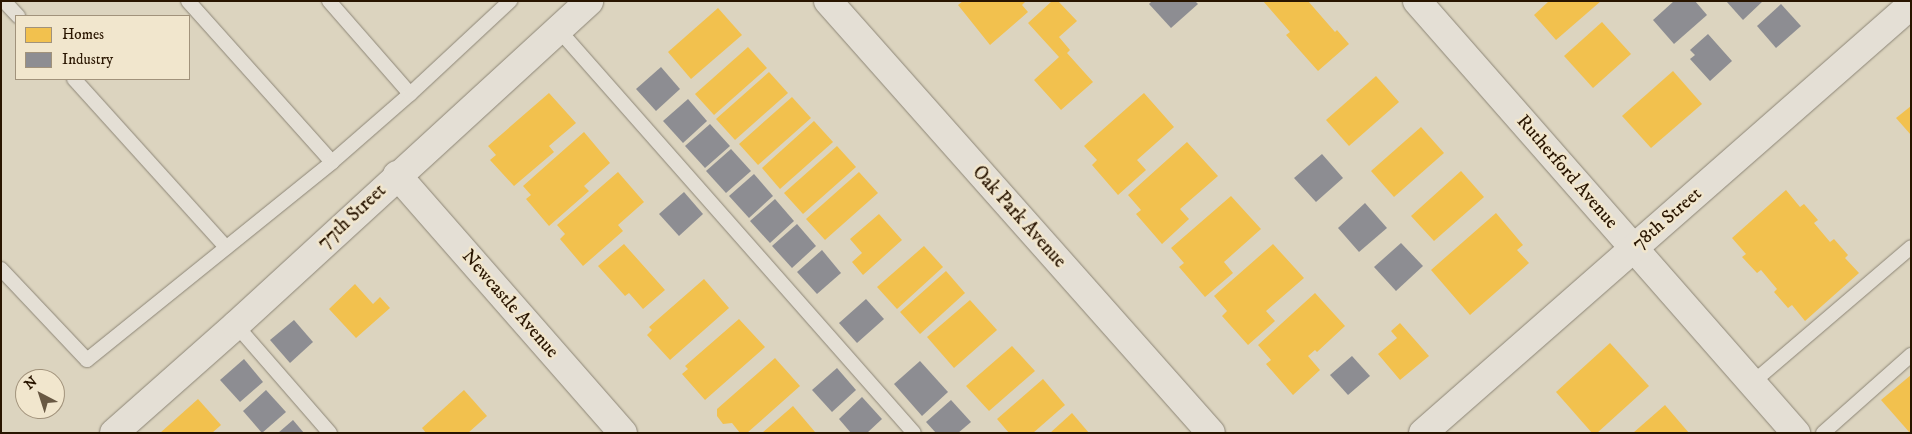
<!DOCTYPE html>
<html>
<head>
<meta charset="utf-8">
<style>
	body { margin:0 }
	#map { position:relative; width:1912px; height:434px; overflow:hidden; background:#dcd4bf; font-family:"IM FELL DW Pica",serif }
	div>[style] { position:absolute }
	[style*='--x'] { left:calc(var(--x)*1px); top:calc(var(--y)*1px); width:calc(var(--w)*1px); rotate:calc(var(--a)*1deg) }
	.homes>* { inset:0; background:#f2c14e }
	.industry>* { inset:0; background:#8d8d92 }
	.roads { filter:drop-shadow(0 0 1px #8c8576) drop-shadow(0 0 1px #8c8576) }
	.service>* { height:14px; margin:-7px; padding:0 7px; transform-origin:7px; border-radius:7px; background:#e4dfd5 }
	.minor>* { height:28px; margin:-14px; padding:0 14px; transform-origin:14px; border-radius:14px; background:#e4dfd5 }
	span { translate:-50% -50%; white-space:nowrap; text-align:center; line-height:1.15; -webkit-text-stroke:5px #f1e6cd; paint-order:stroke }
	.street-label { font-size:19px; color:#291500 }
	.frame { position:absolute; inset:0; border:2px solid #291500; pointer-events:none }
	.legend { position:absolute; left:15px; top:15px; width:175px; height:65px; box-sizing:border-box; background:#f1e6cd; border:1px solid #a1927b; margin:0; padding:6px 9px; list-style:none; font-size:15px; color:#291500 }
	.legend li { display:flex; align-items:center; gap:10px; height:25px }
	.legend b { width:25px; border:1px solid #a1927b }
	.north { position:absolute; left:15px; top:369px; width:50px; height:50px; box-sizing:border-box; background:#f1e6cd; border:1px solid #a1927b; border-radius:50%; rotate:320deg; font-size:14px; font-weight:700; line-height:20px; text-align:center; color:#291500 }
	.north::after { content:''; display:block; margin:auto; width:18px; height:22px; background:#685843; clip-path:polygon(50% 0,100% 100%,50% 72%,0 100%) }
</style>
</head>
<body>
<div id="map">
	<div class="homes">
		<i style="clip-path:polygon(963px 1px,1026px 1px,1022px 5px,1028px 12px,990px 45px,958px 5px)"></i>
		<i style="clip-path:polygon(1052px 1px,1058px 1px,1077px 21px,1059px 37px,1070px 50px,1067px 53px,1093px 82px,1061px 110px,1034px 80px,1059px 57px,1028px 23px)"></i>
		<i style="clip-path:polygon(1263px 1px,1308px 1px,1335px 32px,1337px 30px,1349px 44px,1318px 71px,1286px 35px,1290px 32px)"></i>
		<i style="clip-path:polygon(1549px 1px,1601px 1px,1556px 40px,1534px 15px)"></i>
		<i style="clip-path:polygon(718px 8px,742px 35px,691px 79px,668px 52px)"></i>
		<i style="clip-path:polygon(1602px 22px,1631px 54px,1593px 88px,1564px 56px)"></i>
		<i style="clip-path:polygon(748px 47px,767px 68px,714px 115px,695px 94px)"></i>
		<i style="clip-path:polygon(1673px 71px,1702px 104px,1651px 148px,1622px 116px)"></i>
		<i style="clip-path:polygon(769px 72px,788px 93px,735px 140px,716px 119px)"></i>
		<i style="clip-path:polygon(1376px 76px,1399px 102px,1349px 146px,1326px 120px)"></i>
		<i style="clip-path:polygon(549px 93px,576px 123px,549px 146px,554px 152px,514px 186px,490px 160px,496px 155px,488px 146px)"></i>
		<i style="clip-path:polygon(1144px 93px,1174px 127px,1137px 160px,1146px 170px,1118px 195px,1092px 165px,1097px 160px,1084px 146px)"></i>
		<i style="clip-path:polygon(792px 97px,811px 118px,758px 165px,739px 144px)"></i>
		<i style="clip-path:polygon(1911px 106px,1911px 135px,1896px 118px)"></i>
		<i style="clip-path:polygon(814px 121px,833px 142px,780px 189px,762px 168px)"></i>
		<i style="clip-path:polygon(1421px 127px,1444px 153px,1394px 197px,1371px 171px)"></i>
		<i style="clip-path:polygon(584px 132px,610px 163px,584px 186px,589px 191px,549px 226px,526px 199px,531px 195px,523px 186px)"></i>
		<i style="clip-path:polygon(1187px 142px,1218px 176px,1180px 209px,1189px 219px,1162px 244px,1136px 214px,1141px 210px,1128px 195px)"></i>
		<i style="clip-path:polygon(837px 146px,856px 167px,803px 214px,784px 193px)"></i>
		<i style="clip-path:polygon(1461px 171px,1484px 197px,1434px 241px,1411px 216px)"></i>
		<i style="clip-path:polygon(618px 172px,644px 202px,618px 225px,623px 231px,583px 266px,560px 239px,565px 234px,557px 225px)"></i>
		<i style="clip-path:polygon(859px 172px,878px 193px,825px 240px,806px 219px)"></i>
		<i style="clip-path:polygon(1786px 190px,1800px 207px,1804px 204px,1818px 220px,1814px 223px,1830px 242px,1834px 239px,1848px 255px,1845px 258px,1859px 273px,1805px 321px,1792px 305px,1788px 308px,1774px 292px,1777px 289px,1761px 270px,1757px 273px,1742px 257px,1746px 254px,1732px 238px)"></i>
		<i style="clip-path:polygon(1231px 196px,1261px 229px,1224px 262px,1233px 273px,1205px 297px,1179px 267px,1184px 263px,1171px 248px)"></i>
		<i style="clip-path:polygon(1496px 213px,1523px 245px,1517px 250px,1529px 263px,1470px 315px,1431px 270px)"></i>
		<i style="clip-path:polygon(879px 214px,902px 240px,863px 275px,852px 262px,862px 253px,850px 239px)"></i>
		<i style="clip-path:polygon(624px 244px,665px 290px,643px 309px,629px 293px,625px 296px,598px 266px)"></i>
		<i style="clip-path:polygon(1273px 244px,1304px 278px,1266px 311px,1275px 321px,1248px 345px,1222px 316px,1227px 311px,1214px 296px)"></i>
		<i style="clip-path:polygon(924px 246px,943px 267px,897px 309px,877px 287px)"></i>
		<i style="clip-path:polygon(946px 271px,965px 293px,920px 334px,900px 312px)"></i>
		<i style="clip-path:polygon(704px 279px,729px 308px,670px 360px,647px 335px,652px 330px,649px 327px)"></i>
		<i style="clip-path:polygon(355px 284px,373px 304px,380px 297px,390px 308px,356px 338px,329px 309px)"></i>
		<i style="clip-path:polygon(1315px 293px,1345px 326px,1317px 352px,1315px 350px,1308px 356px,1320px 370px,1293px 395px,1266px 364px,1271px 360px,1258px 345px)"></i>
		<i style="clip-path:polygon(970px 300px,997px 330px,954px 368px,927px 337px)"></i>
		<i style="clip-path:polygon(739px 319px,765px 347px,705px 400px,682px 374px,688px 369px,685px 366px)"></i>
		<i style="clip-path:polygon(1400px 323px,1429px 356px,1400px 380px,1378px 354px,1397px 338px,1391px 331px)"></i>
		<i style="clip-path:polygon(1610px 343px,1649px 386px,1597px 433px,1592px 433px,1556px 392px)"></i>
		<i style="clip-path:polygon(1012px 346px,1035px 371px,989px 411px,966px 386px)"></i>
		<i style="clip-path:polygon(775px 358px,800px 386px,747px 433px,740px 433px,732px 423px,723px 424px,717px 416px,717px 409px)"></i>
		<i style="clip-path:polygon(1911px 375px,1911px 433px,1910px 433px,1881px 400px)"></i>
		<i style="clip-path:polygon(1043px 379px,1065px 405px,1033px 433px,1009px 433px,997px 419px)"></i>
		<i style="clip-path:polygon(464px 390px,487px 416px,468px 433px,426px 433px,422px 428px)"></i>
		<i style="clip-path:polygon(198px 399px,221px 425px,212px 433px,160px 433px)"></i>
		<i style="clip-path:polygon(1665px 405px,1689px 433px,1633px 433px)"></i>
		<i style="clip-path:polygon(793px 406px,815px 432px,814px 433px,762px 433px)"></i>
		<i style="clip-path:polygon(1072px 413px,1089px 433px,1050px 433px)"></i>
	</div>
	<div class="industry">
		<i style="clip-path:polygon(1152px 1px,1195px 1px,1198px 4px,1171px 28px,1149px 4px)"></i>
		<i style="clip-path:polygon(1674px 1px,1695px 1px,1707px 15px,1674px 44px,1653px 20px)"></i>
		<i style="clip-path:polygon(1726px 1px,1763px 1px,1743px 20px)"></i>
		<i style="clip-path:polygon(1781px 4px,1801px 26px,1776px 48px,1757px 26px)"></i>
		<i style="clip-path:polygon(1708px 34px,1732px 61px,1710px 81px,1690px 59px,1695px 55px,1690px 50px)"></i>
		<i style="clip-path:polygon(661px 67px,680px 89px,656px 111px,636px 89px)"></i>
		<i style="clip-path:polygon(688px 99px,707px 121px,683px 143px,663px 121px)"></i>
		<i style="clip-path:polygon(710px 124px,730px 146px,705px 168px,685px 146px)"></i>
		<i style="clip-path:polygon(731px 149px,751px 171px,726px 193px,706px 171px)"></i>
		<i style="clip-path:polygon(1322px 154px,1343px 178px,1316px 202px,1294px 178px)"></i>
		<i style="clip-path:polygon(754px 174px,773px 196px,749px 218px,729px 196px)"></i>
		<i style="clip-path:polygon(684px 192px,703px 214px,679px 236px,659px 214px)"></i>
		<i style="clip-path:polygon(775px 199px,794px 221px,770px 243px,750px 221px)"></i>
		<i style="clip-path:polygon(1365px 203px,1387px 228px,1359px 252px,1338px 228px)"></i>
		<i style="clip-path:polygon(797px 224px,816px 246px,792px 268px,772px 246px)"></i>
		<i style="clip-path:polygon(1401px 243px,1423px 266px,1396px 291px,1374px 267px)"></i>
		<i style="clip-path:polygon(822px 250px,841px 273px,817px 294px,797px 272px)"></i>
		<i style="clip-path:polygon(866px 299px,884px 319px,857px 343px,839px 323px)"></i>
		<i style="clip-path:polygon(294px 320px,313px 342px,290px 363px,270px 340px)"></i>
		<i style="clip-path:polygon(1352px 356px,1370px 376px,1348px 395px,1330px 375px)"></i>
		<i style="clip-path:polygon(244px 359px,263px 382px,240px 402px,220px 380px)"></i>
		<i style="clip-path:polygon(920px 361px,948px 392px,922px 416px,894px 384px)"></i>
		<i style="clip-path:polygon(837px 368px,856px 390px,832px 412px,812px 390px)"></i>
		<i style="clip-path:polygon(266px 390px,286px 412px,262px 433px,243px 411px)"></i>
		<i style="clip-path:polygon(862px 397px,882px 419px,867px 433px,851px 433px,839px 419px)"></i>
		<i style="clip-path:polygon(951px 400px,971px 422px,958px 433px,936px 433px,926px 422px)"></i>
		<i style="clip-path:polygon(293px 420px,304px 433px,278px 433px)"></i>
	</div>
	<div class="roads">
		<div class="service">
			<i style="--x:4;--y:1;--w:21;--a:47"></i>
			<i style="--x:188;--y:1;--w:216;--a:48.2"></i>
			<i style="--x:329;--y:1;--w:123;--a:48.9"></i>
			<i style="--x:558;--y:29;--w:538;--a:48.61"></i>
			<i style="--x:74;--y:79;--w:227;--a:47.9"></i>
			<i style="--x:1;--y:269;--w:125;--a:46.6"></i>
			<i style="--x:87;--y:360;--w:315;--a:-38.9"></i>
			<i style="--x:332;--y:162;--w:103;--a:-41.1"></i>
			<i style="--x:410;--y:94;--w:137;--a:-42.9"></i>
			<i style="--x:236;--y:325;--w:143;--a:49"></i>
			<i style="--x:1752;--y:383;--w:209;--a:-40.5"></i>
			<i style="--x:1823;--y:433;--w:118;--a:-41.6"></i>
		</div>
		<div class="minor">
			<i style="--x:828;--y:1;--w:577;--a:48.44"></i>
			<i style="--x:1417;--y:1;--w:575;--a:48.74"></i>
			<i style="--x:397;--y:175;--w:343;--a:48.8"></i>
			<i style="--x:114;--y:433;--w:163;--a:-41.5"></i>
			<i style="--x:236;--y:325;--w:479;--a:-42.5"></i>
			<i style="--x:1423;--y:433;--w:649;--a:-41.25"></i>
		</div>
	</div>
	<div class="street-label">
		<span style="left:1567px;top:172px;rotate:49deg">Rutherford Avenue</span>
		<span style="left:352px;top:217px;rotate:-43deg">77th Street</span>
		<span style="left:1019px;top:217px;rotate:48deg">Oak Park Avenue</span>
		<span style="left:1667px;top:219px;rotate:-41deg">78th Street</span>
		<span style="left:510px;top:304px;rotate:49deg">Newcastle Avenue</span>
	</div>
	<div class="frame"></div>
	<ul class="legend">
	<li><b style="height:14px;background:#f2c14e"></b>Homes</li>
	<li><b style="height:14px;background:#8d8d92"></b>Industry</li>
	</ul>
	<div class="north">N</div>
</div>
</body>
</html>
